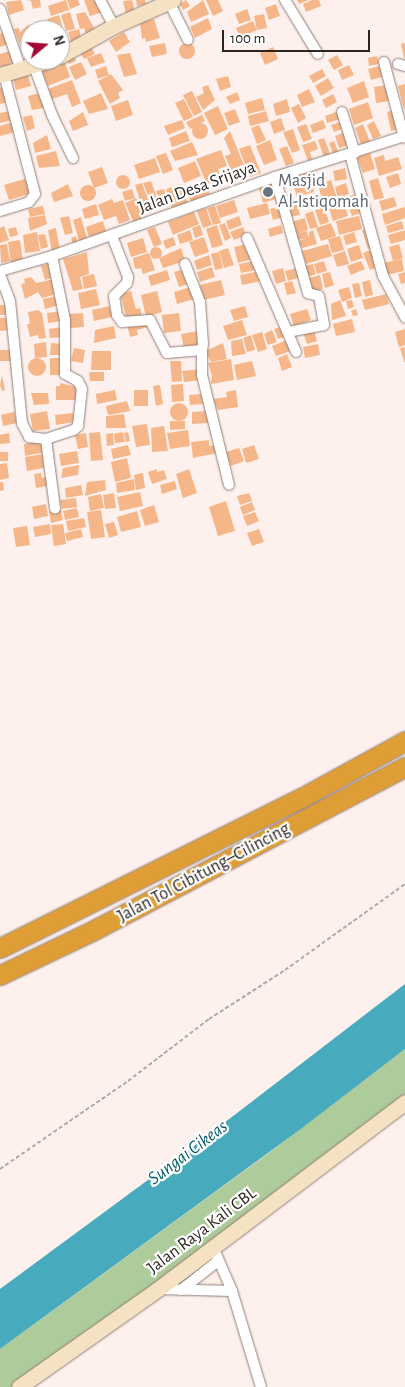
<!DOCTYPE html>
<html>
<head>
<meta charset="utf-8">
<style>
	body { margin:0 }
	#map { position:relative; width:405px; height:1387px; overflow:hidden; background:#fef1ed; font-family:"Alegreya Sans",sans-serif }
	div>[style] { position:absolute }
	[style*='--x'] { left:calc(var(--x)*1px); top:calc(var(--y)*1px); width:calc(var(--w)*1px); rotate:calc(var(--a)*1deg) }
	.green>* { inset:0; background:#aecc9b }
	.water>* { inset:0; background:#48aabd }
	.building>* { inset:0; background:#f5b789 }
	.round { border-radius:50% }
	.path>* { height:2px; margin-top:-1px; transform-origin:0; background:repeating-linear-gradient(90deg,#b3a7a4 0 4px,transparent 0 6.5px) }
	.roads { filter:drop-shadow(0 0 1px #917f78) drop-shadow(0 0 1px #917f78) }
	.street>* { height:10px; margin:-5px; padding:0 5px; transform-origin:5px; border-radius:5px; background:#fff }
	.secondary>* { height:15px; margin:-7.5px; padding:0 7.5px; transform-origin:7.5px; border-radius:7.5px; background:#f5e2c2 }
	.highway>* { height:19px; margin:-9.5px; padding:0 9.5px; transform-origin:9.5px; border-radius:9.5px; background:#de9e35 }
	.dots>* { width:14px; height:14px; translate:-50% -50%; box-sizing:border-box; border:2px solid #fff; border-radius:50% }
	span { translate:-50% -50%; white-space:nowrap; text-align:center; line-height:1.15; -webkit-text-stroke:4.5px #fff; paint-order:stroke }
	.worship-label { font-size:18px; color:#5b616d }
	.left { translate:0 -50%; text-align:left }
	.street-label { font-size:18px; color:#2d2522 }
	.water-label { font-size:19px; color:#0a5e6c; font-style:italic }
	.north { position:absolute; left:20px; top:20px; width:50px; height:50px; box-sizing:border-box; background:#fff; border:1px solid #aba8a7; border-radius:50%; rotate:72deg; font-size:14px; font-weight:700; line-height:20px; text-align:center; color:#2d2522 }
	.north::after { content:''; display:block; margin:auto; width:18px; height:22px; background:#a30535; clip-path:polygon(50% 0,100% 100%,50% 72%,0 100%) }
	.scale { position:absolute; left:222px; top:30px; width:148px; height:22px; box-sizing:border-box; border:2px solid #2d2522; border-top:0; padding-left:6px; font-size:15px; line-height:18px; white-space:nowrap; color:#2d2522; -webkit-text-stroke:4px #fff; paint-order:stroke }
</style>
</head>
<body>
<div id="map">
	<div class="green">
		<i style="clip-path:polygon(405px 1049px,405px 1097px,17px 1387px,0 1387px,0 1349px,270px 1152px)"></i>
	</div>
	<div class="water">
		<i style="clip-path:polygon(405px 984px,405px 1049px,302px 1128px,0 1349px,0 1289px,194px 1146px)"></i>
	</div>
	<div class="building">
		<i style="clip-path:polygon(21px 0,24px 10px,9px 15px,6px 2px)"></i>
		<i style="clip-path:polygon(27px 0,40px 0,41px 7px,33px 9px,31px 1px)"></i>
		<i style="clip-path:polygon(66px 0,69px 10px,51px 16px,48px 6px)"></i>
		<i style="clip-path:polygon(67px 0,78px 0,80px 5px,70px 9px)"></i>
		<i style="clip-path:polygon(84px 0,99px 0,103px 12px,90px 16px)"></i>
		<i style="clip-path:polygon(132px 0,135px 12px,126px 14px,123px 1px)"></i>
		<i style="clip-path:polygon(136px 0,145px 0,146px 4px,137px 6px)"></i>
		<i style="clip-path:polygon(186px 0,190px 6px,183px 10px,180px 4px)"></i>
		<i style="clip-path:polygon(203px 0,209px 14px,191px 22px,187px 12px)"></i>
		<i style="clip-path:polygon(206px 0,218px 0,223px 11px,213px 16px)"></i>
		<i style="clip-path:polygon(297px 0,309px 0,299px 4px)"></i>
		<i style="clip-path:polygon(312px 0,319px 0,321px 6px,306px 12px,303px 4px)"></i>
		<i style="clip-path:polygon(276px 4px,280px 16px,269px 20px,265px 8px)"></i>
		<i style="clip-path:polygon(247px 9px,251px 20px,239px 24px,235px 14px)"></i>
		<i style="clip-path:polygon(70px 12px,75px 29px,66px 31px,61px 15px)"></i>
		<i style="clip-path:polygon(85px 12px,97px 33px,87px 37px,84px 28px,80px 29px,76px 14px)"></i>
		<i style="clip-path:polygon(264px 14px,267px 28px,257px 30px,254px 16px)"></i>
		<i style="clip-path:polygon(59px 15px,63px 29px,50px 30px,47px 19px)"></i>
		<i style="clip-path:polygon(208px 18px,212px 29px,195px 38px,190px 27px)"></i>
		<i style="clip-path:polygon(154px 19px,160px 38px,146px 42px,145px 38px,142px 39px,140px 23px)"></i>
		<i style="clip-path:polygon(253px 21px,257px 30px,240px 37px,236px 28px)"></i>
		<i style="clip-path:polygon(43px 22px,46px 30px,33px 30px,31px 26px)"></i>
		<i style="clip-path:polygon(29px 24px,30px 39px,19px 43px,14px 29px,19px 28px,20px 32px)"></i>
		<i style="clip-path:polygon(79px 29px,82px 42px,72px 45px,68px 32px)"></i>
		<i style="clip-path:polygon(5px 32px,9px 44px,0 47px,0 34px)"></i>
		<i style="clip-path:polygon(124px 32px,130px 42px,116px 52px,109px 41px)"></i>
		<i style="clip-path:polygon(68px 37px,72px 47px,60px 52px,60px 40px)"></i>
		<i style="clip-path:polygon(30px 41px,30px 52px,23px 54px,20px 44px)"></i>
		<i class="round" style="left:179px;top:43px;width:16px;height:16px"></i>
		<i style="clip-path:polygon(165px 43px,167px 54px,152px 57px,149px 46px)"></i>
		<i style="clip-path:polygon(405px 43px,405px 58px,404px 58px,401px 44px)"></i>
		<i style="clip-path:polygon(91px 47px,95px 54px,84px 59px,80px 52px)"></i>
		<i style="clip-path:polygon(273px 47px,278px 59px,265px 65px,260px 53px)"></i>
		<i style="clip-path:polygon(10px 51px,13px 62px,9px 63px,11px 67px,4px 70px,0 66px,0 54px)"></i>
		<i style="clip-path:polygon(101px 53px,105px 62px,91px 67px,87px 58px)"></i>
		<i style="clip-path:polygon(130px 53px,137px 74px,124px 77px,117px 55px)"></i>
		<i style="clip-path:polygon(337px 55px,343px 65px,334px 70px,328px 60px)"></i>
		<i style="clip-path:polygon(74px 56px,76px 61px,69px 64px,66px 59px)"></i>
		<i style="clip-path:polygon(377px 56px,379px 64px,369px 66px,368px 58px)"></i>
		<i style="clip-path:polygon(64px 60px,70px 77px,48px 86px,41px 69px)"></i>
		<i style="clip-path:polygon(81px 62px,87px 74px,75px 80px,69px 67px)"></i>
		<i style="clip-path:polygon(349px 65px,354px 75px,342px 80px,338px 70px)"></i>
		<i style="clip-path:polygon(383px 65px,386px 76px,371px 80px,368px 69px)"></i>
		<i style="clip-path:polygon(106px 66px,109px 75px,98px 79px,95px 70px)"></i>
		<i style="clip-path:polygon(322px 69px,326px 76px,313px 83px,309px 76px)"></i>
		<i style="clip-path:polygon(28px 74px,31px 86px,16px 90px,13px 78px)"></i>
		<i style="clip-path:polygon(111px 74px,123px 90px,118px 93px,120px 98px,110px 104px,98px 81px)"></i>
		<i style="clip-path:polygon(228px 76px,231px 87px,220px 91px,216px 79px)"></i>
		<i style="clip-path:polygon(328px 78px,334px 88px,321px 96px,315px 86px)"></i>
		<i style="clip-path:polygon(72px 80px,81px 103px,72px 107px,67px 94px,52px 99px,48px 89px)"></i>
		<i style="clip-path:polygon(364px 81px,369px 97px,353px 103px,347px 88px)"></i>
		<i style="clip-path:polygon(405px 84px,405px 109px,404px 109px,398px 86px)"></i>
		<i style="clip-path:polygon(208px 85px,215px 100px,203px 110px,196px 97px,204px 93px,202px 87px)"></i>
		<i style="clip-path:polygon(387px 85px,390px 101px,376px 103px,374px 87px)"></i>
		<i style="clip-path:polygon(4px 87px,8px 102px,0 104px,0 88px)"></i>
		<i style="clip-path:polygon(309px 89px,315px 102px,302px 107px,297px 95px)"></i>
		<i style="clip-path:polygon(192px 91px,202px 112px,194px 116px,183px 95px)"></i>
		<i style="clip-path:polygon(237px 92px,240px 100px,230px 104px,226px 97px)"></i>
		<i style="clip-path:polygon(40px 93px,44px 108px,32px 110px,28px 96px)"></i>
		<i style="clip-path:polygon(101px 93px,108px 109px,89px 114px,83px 101px)"></i>
		<i style="clip-path:polygon(333px 94px,337px 102px,326px 108px,322px 100px)"></i>
		<i style="clip-path:polygon(262px 98px,265px 110px,248px 114px,245px 103px)"></i>
		<i style="clip-path:polygon(184px 99px,193px 117px,184px 121px,175px 103px)"></i>
		<i style="clip-path:polygon(287px 99px,290px 112px,276px 116px,273px 104px)"></i>
		<i style="clip-path:polygon(128px 100px,133px 115px,116px 121px,111px 106px)"></i>
		<i style="clip-path:polygon(368px 102px,373px 118px,354px 125px,349px 109px)"></i>
		<i style="clip-path:polygon(299px 104px,306px 118px,298px 123px,291px 108px)"></i>
		<i style="clip-path:polygon(218px 106px,228px 129px,215px 135px,204px 113px)"></i>
		<i style="clip-path:polygon(235px 109px,240px 122px,229px 126px,224px 113px)"></i>
		<i style="clip-path:polygon(395px 110px,399px 129px,391px 131px,387px 112px)"></i>
		<i style="clip-path:polygon(11px 111px,13px 120px,0 123px,0 113px)"></i>
		<i style="clip-path:polygon(266px 111px,269px 121px,250px 126px,248px 116px)"></i>
		<i style="clip-path:polygon(339px 111px,341px 119px,327px 123px,325px 116px)"></i>
		<i style="clip-path:polygon(83px 112px,88px 125px,73px 131px,69px 121px)"></i>
		<i style="clip-path:polygon(32px 115px,35px 128px,27px 131px,23px 117px)"></i>
		<i style="clip-path:polygon(202px 115px,205px 121px,190px 129px,186px 122px)"></i>
		<i style="clip-path:polygon(281px 118px,285px 130px,274px 134px,270px 122px)"></i>
		<i style="clip-path:polygon(182px 120px,185px 128px,168px 135px,164px 126px)"></i>
		<i style="clip-path:polygon(323px 120px,326px 128px,313px 133px,310px 125px)"></i>
		<i style="clip-path:polygon(374px 121px,381px 136px,373px 139px,367px 125px)"></i>
		<i style="clip-path:polygon(13px 122px,15px 132px,0 136px,0 126px)"></i>
		<i style="clip-path:polygon(340px 122px,342px 129px,334px 132px,331px 125px)"></i>
		<i class="round" style="left:192px;top:123px;width:16px;height:16px"></i>
		<i style="clip-path:polygon(306px 124px,312px 139px,303px 142px,297px 127px)"></i>
		<i style="clip-path:polygon(363px 124px,371px 144px,362px 147px,355px 128px)"></i>
		<i style="clip-path:polygon(259px 125px,266px 140px,257px 144px,251px 128px)"></i>
		<i style="clip-path:polygon(293px 129px,300px 150px,292px 153px,283px 132px)"></i>
		<i style="clip-path:polygon(186px 131px,190px 141px,172px 147px,169px 138px)"></i>
		<i style="clip-path:polygon(230px 131px,244px 165px,231px 170px,225px 156px,231px 154px,224px 138px)"></i>
		<i style="clip-path:polygon(348px 131px,352px 144px,339px 148px,335px 136px)"></i>
		<i style="clip-path:polygon(47px 135px,51px 149px,35px 153px,33px 143px)"></i>
		<i style="clip-path:polygon(324px 138px,331px 156px,324px 158px,318px 140px)"></i>
		<i style="clip-path:polygon(270px 140px,277px 160px,264px 165px,256px 146px)"></i>
		<i style="clip-path:polygon(315px 141px,318px 149px,310px 152px,312px 159px,308px 161px,302px 145px)"></i>
		<i style="clip-path:polygon(334px 141px,339px 154px,334px 156px,329px 143px)"></i>
		<i style="clip-path:polygon(192px 142px,198px 155px,175px 161px,170px 151px)"></i>
		<i style="clip-path:polygon(250px 145px,261px 173px,250px 177px,239px 149px)"></i>
		<i style="clip-path:polygon(287px 146px,294px 163px,286px 166px,279px 149px)"></i>
		<i style="clip-path:polygon(221px 150px,227px 166px,218px 169px,221px 178px,207px 184px,196px 159px)"></i>
		<i style="clip-path:polygon(56px 151px,60px 166px,39px 168px,36px 156px)"></i>
		<i style="clip-path:polygon(166px 153px,173px 170px,163px 174px,156px 156px)"></i>
		<i style="clip-path:polygon(370px 153px,375px 169px,363px 173px,357px 157px)"></i>
		<i style="clip-path:polygon(384px 155px,385px 161px,398px 157px,402px 169px,379px 176px,374px 158px)"></i>
		<i style="clip-path:polygon(155px 158px,160px 172px,139px 179px,134px 165px)"></i>
		<i style="clip-path:polygon(195px 161px,201px 176px,184px 183px,178px 168px)"></i>
		<i style="clip-path:polygon(102px 167px,108px 183px,94px 188px,88px 172px)"></i>
		<i style="clip-path:polygon(345px 168px,347px 179px,335px 181px,333px 171px)"></i>
		<i style="clip-path:polygon(308px 171px,311px 181px,294px 185px,292px 176px)"></i>
		<i style="clip-path:polygon(398px 173px,401px 184px,390px 188px,386px 177px)"></i>
		<i class="round" style="left:116px;top:175px;width:14px;height:14px"></i>
		<i style="clip-path:polygon(28px 178px,32px 193px,9px 200px,4px 185px)"></i>
		<i style="clip-path:polygon(378px 178px,384px 198px,374px 200px,369px 181px)"></i>
		<i style="clip-path:polygon(274px 180px,279px 198px,263px 203px,258px 185px)"></i>
		<i style="clip-path:polygon(331px 180px,337px 198px,323px 202px,318px 185px)"></i>
		<i style="clip-path:polygon(151px 181px,159px 203px,152px 206px,143px 183px)"></i>
		<i style="clip-path:polygon(204px 181px,210px 194px,191px 202px,186px 189px)"></i>
		<i style="clip-path:polygon(142px 183px,150px 204px,142px 207px,135px 185px)"></i>
		<i style="clip-path:polygon(312px 183px,314px 192px,297px 197px,294px 188px)"></i>
		<i style="clip-path:polygon(346px 183px,349px 194px,338px 198px,335px 187px)"></i>
		<i style="clip-path:polygon(68px 184px,73px 196px,54px 202px,51px 193px)"></i>
		<i style="clip-path:polygon(181px 184px,188px 203px,172px 209px,166px 189px)"></i>
		<i class="round" style="left:80px;top:185px;width:16px;height:16px"></i>
		<i style="clip-path:polygon(132px 189px,135px 198px,125px 201px,122px 192px)"></i>
		<i style="clip-path:polygon(164px 189px,168px 202px,161px 204px,156px 191px)"></i>
		<i style="clip-path:polygon(316px 193px,318px 203px,300px 207px,298px 201px,313px 197px,312px 194px)"></i>
		<i style="clip-path:polygon(360px 193px,363px 203px,346px 208px,343px 198px)"></i>
		<i style="clip-path:polygon(394px 197px,397px 206px,382px 211px,379px 201px)"></i>
		<i style="clip-path:polygon(136px 198px,146px 220px,135px 225px,125px 203px)"></i>
		<i style="clip-path:polygon(112px 199px,114px 203px,123px 200px,130px 220px,119px 224px,116px 216px,104px 220px,98px 205px)"></i>
		<i style="clip-path:polygon(234px 200px,238px 212px,220px 218px,216px 206px)"></i>
		<i style="clip-path:polygon(267px 203px,270px 214px,250px 219px,247px 208px)"></i>
		<i style="clip-path:polygon(297px 203px,300px 215px,290px 217px,287px 205px)"></i>
		<i style="clip-path:polygon(344px 203px,348px 216px,333px 221px,329px 208px)"></i>
		<i style="clip-path:polygon(96px 204px,99px 215px,85px 219px,82px 209px)"></i>
		<i style="clip-path:polygon(361px 204px,364px 212px,352px 216px,349px 208px)"></i>
		<i style="clip-path:polygon(43px 206px,45px 214px,30px 217px,28px 209px)"></i>
		<i style="clip-path:polygon(215px 206px,221px 223px,213px 225px,207px 208px)"></i>
		<i style="clip-path:polygon(281px 206px,284px 217px,273px 220px,270px 209px)"></i>
		<i style="clip-path:polygon(324px 207px,329px 222px,320px 225px,315px 210px)"></i>
		<i style="clip-path:polygon(405px 207px,405px 218px,385px 225px,382px 214px)"></i>
		<i style="clip-path:polygon(206px 208px,212px 225px,203px 228px,197px 211px)"></i>
		<i style="clip-path:polygon(313px 211px,318px 227px,310px 229px,305px 214px)"></i>
		<i style="clip-path:polygon(194px 212px,199px 224px,173px 235px,168px 222px)"></i>
		<i style="clip-path:polygon(45px 215px,47px 224px,30px 231px,28px 218px)"></i>
		<i style="clip-path:polygon(69px 216px,73px 233px,65px 235px,60px 218px)"></i>
		<i style="clip-path:polygon(239px 216px,242px 225px,229px 230px,226px 221px)"></i>
		<i style="clip-path:polygon(359px 216px,362px 229px,339px 235px,336px 221px)"></i>
		<i style="clip-path:polygon(81px 217px,88px 242px,80px 244px,73px 220px)"></i>
		<i style="clip-path:polygon(305px 218px,308px 230px,297px 234px,307px 231px,309px 238px,309px 232px,313px 230px,317px 244px,302px 248px,299px 241px,307px 238px,295px 241px,291px 222px)"></i>
		<i style="clip-path:polygon(103px 221px,106px 232px,89px 237px,86px 227px)"></i>
		<i style="clip-path:polygon(402px 221px,404px 229px,388px 233px,386px 226px)"></i>
		<i style="clip-path:polygon(225px 223px,231px 238px,225px 241px,219px 225px)"></i>
		<i style="clip-path:polygon(331px 223px,336px 236px,321px 241px,316px 228px)"></i>
		<i style="clip-path:polygon(200px 225px,203px 235px,195px 238px,192px 228px)"></i>
		<i style="clip-path:polygon(217px 225px,223px 245px,212px 248px,206px 229px)"></i>
		<i style="clip-path:polygon(281px 225px,283px 233px,270px 237px,268px 229px)"></i>
		<i style="clip-path:polygon(4px 226px,9px 240px,0 243px,0 228px)"></i>
		<i style="clip-path:polygon(16px 227px,18px 235px,10px 237px,8px 229px)"></i>
		<i style="clip-path:polygon(155px 227px,162px 244px,154px 247px,147px 230px)"></i>
		<i style="clip-path:polygon(243px 227px,246px 235px,234px 240px,230px 232px)"></i>
		<i style="clip-path:polygon(56px 228px,60px 251px,52px 253px,48px 230px)"></i>
		<i style="clip-path:polygon(370px 228px,376px 246px,368px 249px,362px 230px)"></i>
		<i style="clip-path:polygon(190px 230px,193px 240px,180px 244px,177px 235px)"></i>
		<i style="clip-path:polygon(405px 230px,405px 240px,391px 244px,388px 235px)"></i>
		<i style="clip-path:polygon(37px 232px,40px 251px,25px 253px,23px 235px)"></i>
		<i style="clip-path:polygon(354px 232px,357px 242px,346px 245px,343px 236px)"></i>
		<i style="clip-path:polygon(45px 234px,48px 247px,41px 249px,38px 235px)"></i>
		<i style="clip-path:polygon(76px 236px,78px 244px,73px 245px,71px 238px)"></i>
		<i style="clip-path:polygon(340px 236px,344px 250px,332px 253px,328px 239px)"></i>
		<i style="clip-path:polygon(173px 237px,176px 245px,166px 249px,163px 241px)"></i>
		<i style="clip-path:polygon(204px 237px,209px 252px,195px 257px,189px 242px)"></i>
		<i style="clip-path:polygon(143px 238px,147px 252px,131px 257px,127px 243px)"></i>
		<i style="clip-path:polygon(20px 240px,23px 261px,11px 263px,8px 242px)"></i>
		<i style="clip-path:polygon(7px 244px,10px 261px,1px 263px,0 245px)"></i>
		<i style="clip-path:polygon(247px 244px,252px 259px,238px 263px,234px 247px)"></i>
		<i style="clip-path:polygon(328px 244px,332px 256px,306px 264px,302px 251px)"></i>
		<i style="clip-path:polygon(399px 244px,403px 258px,393px 261px,389px 247px)"></i>
		<i style="clip-path:polygon(359px 245px,363px 258px,351px 262px,347px 249px)"></i>
		<i class="round" style="left:150px;top:247px;width:12px;height:12px"></i>
		<i style="clip-path:polygon(181px 248px,185px 261px,163px 268px,159px 258px)"></i>
		<i style="clip-path:polygon(228px 248px,234px 265px,224px 268px,219px 251px)"></i>
		<i style="clip-path:polygon(373px 249px,380px 266px,370px 270px,363px 253px)"></i>
		<i style="clip-path:polygon(345px 251px,349px 264px,337px 267px,333px 255px)"></i>
		<i style="clip-path:polygon(87px 252px,89px 274px,80px 277px,83px 289px,73px 291px,63px 259px)"></i>
		<i style="clip-path:polygon(219px 252px,223px 268px,215px 270px,211px 254px)"></i>
		<i style="clip-path:polygon(149px 253px,155px 270px,143px 274px,141px 268px,135px 269px,133px 258px)"></i>
		<i style="clip-path:polygon(209px 255px,212px 265px,197px 270px,194px 261px)"></i>
		<i style="clip-path:polygon(402px 259px,404px 271px,386px 275px,383px 263px)"></i>
		<i style="clip-path:polygon(254px 261px,256px 270px,241px 273px,239px 264px)"></i>
		<i style="clip-path:polygon(324px 261px,327px 271px,317px 274px,314px 264px)"></i>
		<i style="clip-path:polygon(361px 261px,365px 269px,351px 275px,347px 266px)"></i>
		<i style="clip-path:polygon(51px 263px,55px 277px,45px 280px,41px 266px)"></i>
		<i style="clip-path:polygon(313px 264px,316px 274px,307px 277px,304px 266px)"></i>
		<i style="clip-path:polygon(212px 267px,215px 277px,200px 282px,197px 272px)"></i>
		<i style="clip-path:polygon(283px 268px,286px 281px,276px 284px,272px 271px)"></i>
		<i style="clip-path:polygon(298px 268px,301px 277px,288px 281px,285px 271px)"></i>
		<i style="clip-path:polygon(186px 269px,191px 283px,179px 287px,174px 272px)"></i>
		<i style="clip-path:polygon(167px 270px,170px 280px,151px 286px,148px 276px)"></i>
		<i style="clip-path:polygon(259px 271px,261px 281px,242px 285px,240px 275px)"></i>
		<i style="clip-path:polygon(330px 272px,334px 285px,325px 288px,322px 274px)"></i>
		<i style="clip-path:polygon(405px 272px,405px 283px,401px 284px,398px 274px)"></i>
		<i style="clip-path:polygon(94px 274px,97px 286px,84px 289px,82px 277px)"></i>
		<i style="clip-path:polygon(320px 275px,323px 289px,312px 292px,309px 278px)"></i>
		<i style="clip-path:polygon(31px 277px,36px 283px,54px 279px,57px 294px,42px 298px,38px 292px,25px 299px,21px 284px,25px 283px,24px 279px)"></i>
		<i style="clip-path:polygon(221px 280px,225px 295px,203px 300px,200px 285px)"></i>
		<i style="clip-path:polygon(370px 280px,373px 295px,365px 297px,362px 282px)"></i>
		<i style="clip-path:polygon(292px 281px,296px 293px,287px 295px,284px 283px)"></i>
		<i style="clip-path:polygon(359px 283px,362px 296px,355px 298px,352px 284px)"></i>
		<i style="clip-path:polygon(191px 287px,194px 299px,177px 304px,174px 292px)"></i>
		<i style="clip-path:polygon(349px 287px,352px 298px,342px 302px,338px 290px)"></i>
		<i style="clip-path:polygon(96px 289px,100px 305px,81px 309px,78px 293px)"></i>
		<i style="clip-path:polygon(131px 291px,136px 309px,140px 308px,142px 317px,127px 320px,120px 294px)"></i>
		<i style="clip-path:polygon(157px 291px,162px 312px,146px 317px,141px 295px)"></i>
		<i style="clip-path:polygon(386px 294px,389px 304px,365px 310px,362px 300px)"></i>
		<i style="clip-path:polygon(57px 296px,59px 305px,45px 309px,43px 299px)"></i>
		<i style="clip-path:polygon(340px 300px,346px 316px,332px 320px,331px 304px)"></i>
		<i style="clip-path:polygon(352px 300px,354px 307px,348px 309px,346px 301px)"></i>
		<i style="clip-path:polygon(0 305px,9px 305px,9px 315px,0 315px)"></i>
		<i style="clip-path:polygon(110px 306px,112px 317px,94px 321px,92px 310px)"></i>
		<i style="clip-path:polygon(245px 306px,248px 317px,234px 321px,230px 310px)"></i>
		<i style="clip-path:polygon(307px 309px,311px 320px,300px 324px,302px 328px,295px 330px,290px 314px)"></i>
		<i style="clip-path:polygon(356px 309px,358px 315px,353px 316px,351px 311px)"></i>
		<i style="clip-path:polygon(38px 310px,42px 313px,46px 338px,39px 339px,38px 335px,30px 337px,27px 324px,30px 324px,28px 312px)"></i>
		<i style="clip-path:polygon(62px 311px,63px 321px,48px 323px,47px 313px)"></i>
		<i style="clip-path:polygon(83px 313px,84px 327px,70px 328px,69px 314px)"></i>
		<i style="clip-path:polygon(179px 313px,181px 331px,164px 333px,162px 315px)"></i>
		<i style="clip-path:polygon(0 318px,11px 318px,12px 330px,0 331px)"></i>
		<i style="clip-path:polygon(352px 319px,355px 332px,336px 336px,333px 324px)"></i>
		<i style="clip-path:polygon(146px 320px,148px 327px,137px 330px,138px 335px,130px 337px,127px 324px)"></i>
		<i style="clip-path:polygon(242px 320px,247px 335px,228px 340px,223px 326px)"></i>
		<i style="clip-path:polygon(114px 326px,116px 338px,94px 343px,95px 330px)"></i>
		<i style="clip-path:polygon(284px 326px,287px 336px,278px 339px,274px 329px)"></i>
		<i style="clip-path:polygon(63px 327px,64px 337px,50px 338px,49px 329px)"></i>
		<i style="clip-path:polygon(405px 329px,405px 345px,399px 347px,395px 332px)"></i>
		<i style="clip-path:polygon(272px 330px,277px 342px,268px 345px,264px 334px)"></i>
		<i style="clip-path:polygon(314px 330px,317px 341px,307px 344px,303px 332px)"></i>
		<i style="clip-path:polygon(198px 331px,200px 345px,184px 348px,181px 334px)"></i>
		<i style="clip-path:polygon(262px 332px,267px 349px,258px 352px,252px 335px)"></i>
		<i style="clip-path:polygon(251px 335px,255px 350px,247px 352px,243px 338px)"></i>
		<i style="clip-path:polygon(242px 339px,246px 354px,232px 356px,231px 341px)"></i>
		<i style="clip-path:polygon(290px 339px,294px 350px,276px 356px,272px 346px)"></i>
		<i style="clip-path:polygon(46px 342px,47px 357px,35px 358px,34px 344px)"></i>
		<i style="clip-path:polygon(51px 343px,62px 344px,61px 355px,50px 355px)"></i>
		<i style="clip-path:polygon(223px 343px,227px 359px,211px 362px,205px 351px)"></i>
		<i style="clip-path:polygon(318px 344px,320px 355px,305px 358px,303px 347px)"></i>
		<i style="clip-path:polygon(405px 347px,405px 362px,404px 362px,400px 348px)"></i>
		<i style="clip-path:polygon(74px 348px,85px 350px,83px 363px,71px 361px)"></i>
		<i style="clip-path:polygon(0 350px,13px 350px,13px 361px,0 361px)"></i>
		<i style="clip-path:polygon(92px 351px,111px 351px,111px 370px,91px 370px)"></i>
		<i style="clip-path:polygon(287px 354px,292px 367px,282px 371px,278px 358px)"></i>
		<i style="clip-path:polygon(50px 358px,63px 358px,63px 375px,50px 375px)"></i>
		<i class="round" style="left:28px;top:358px;width:18px;height:18px"></i>
		<i style="clip-path:polygon(231px 359px,234px 380px,211px 384px,212px 376px,208px 363px)"></i>
		<i style="clip-path:polygon(170px 361px,181px 361px,182px 381px,172px 382px)"></i>
		<i style="clip-path:polygon(252px 361px,256px 376px,237px 380px,234px 365px)"></i>
		<i style="clip-path:polygon(201px 369px,202px 380px,184px 382px,182px 371px)"></i>
		<i style="clip-path:polygon(89px 372px,104px 372px,104px 381px,90px 381px)"></i>
		<i style="clip-path:polygon(2px 375px,5px 390px,2px 391px,0 385px)"></i>
		<i style="clip-path:polygon(60px 383px,77px 387px,76px 400px,56px 400px,56px 386px,60px 386px)"></i>
		<i style="clip-path:polygon(183px 384px,184px 401px,172px 402px,171px 385px)"></i>
		<i style="clip-path:polygon(160px 385px,163px 404px,156px 406px,153px 386px)"></i>
		<i style="clip-path:polygon(115px 390px,117px 400px,97px 404px,96px 394px)"></i>
		<i style="clip-path:polygon(134px 390px,148px 390px,148px 406px,134px 406px)"></i>
		<i style="clip-path:polygon(236px 390px,238px 407px,218px 410px,213px 399px,227px 397px,226px 392px)"></i>
		<i style="clip-path:polygon(31px 393px,48px 393px,49px 404px,34px 405px)"></i>
		<i style="clip-path:polygon(202px 394px,203px 404px,190px 405px,189px 395px)"></i>
		<i style="clip-path:polygon(127px 401px,130px 411px,109px 415px,107px 412px,106px 406px)"></i>
		<i class="round" style="left:170px;top:403px;width:18px;height:18px"></i>
		<i style="clip-path:polygon(47px 411px,50px 429px,33px 431px,30px 414px)"></i>
		<i style="clip-path:polygon(207px 411px,208px 423px,192px 424px,192px 412px)"></i>
		<i style="clip-path:polygon(14px 412px,17px 423px,3px 426px,1px 415px)"></i>
		<i style="clip-path:polygon(73px 413px,74px 422px,56px 425px,55px 415px)"></i>
		<i style="clip-path:polygon(124px 414px,126px 428px,106px 428px,106px 416px)"></i>
		<i style="clip-path:polygon(170px 421px,185px 421px,185px 429px,170px 430px)"></i>
		<i style="clip-path:polygon(147px 424px,150px 445px,136px 447px,132px 426px)"></i>
		<i style="clip-path:polygon(164px 426px,168px 451px,152px 452px,151px 428px)"></i>
		<i style="clip-path:polygon(188px 430px,190px 446px,170px 449px,167px 433px)"></i>
		<i style="clip-path:polygon(100px 432px,103px 460px,91px 461px,89px 433px)"></i>
		<i style="clip-path:polygon(123px 432px,125px 442px,115px 443px,114px 434px)"></i>
		<i style="clip-path:polygon(128px 432px,130px 441px,126px 442px,124px 433px)"></i>
		<i style="clip-path:polygon(9px 433px,10px 443px,0 444px,0 435px)"></i>
		<i style="clip-path:polygon(86px 433px,88px 447px,78px 449px,75px 435px)"></i>
		<i style="clip-path:polygon(113px 433px,114px 445px,107px 446px,106px 434px)"></i>
		<i style="clip-path:polygon(209px 440px,209px 446px,216px 445px,218px 453px,193px 458px,191px 442px)"></i>
		<i style="clip-path:polygon(41px 442px,45px 452px,25px 456px,24px 444px)"></i>
		<i style="clip-path:polygon(128px 445px,131px 455px,113px 459px,111px 449px)"></i>
		<i style="clip-path:polygon(254px 445px,259px 459px,246px 463px,242px 449px)"></i>
		<i style="clip-path:polygon(239px 448px,244px 461px,231px 466px,226px 452px)"></i>
		<i style="clip-path:polygon(77px 451px,79px 463px,61px 466px,59px 454px)"></i>
		<i style="clip-path:polygon(0 452px,8px 452px,8px 461px,0 461px)"></i>
		<i style="clip-path:polygon(43px 454px,44px 468px,27px 471px,25px 457px)"></i>
		<i style="clip-path:polygon(127px 458px,131px 478px,115px 482px,111px 462px)"></i>
		<i style="clip-path:polygon(7px 463px,9px 478px,0 480px,0 464px)"></i>
		<i style="clip-path:polygon(79px 465px,78px 475px,61px 478px,63px 468px)"></i>
		<i style="clip-path:polygon(157px 469px,157px 472px,164px 470px,167px 479px,152px 484px,148px 472px)"></i>
		<i style="clip-path:polygon(189px 469px,197px 493px,183px 498px,176px 474px)"></i>
		<i style="clip-path:polygon(41px 473px,42px 478px,50px 477px,51px 485px,36px 488px,34px 474px)"></i>
		<i style="clip-path:polygon(143px 473px,145px 488px,136px 490px,134px 475px)"></i>
		<i style="clip-path:polygon(134px 479px,135px 490px,117px 493px,116px 483px)"></i>
		<i style="clip-path:polygon(105px 480px,106px 490px,85px 496px,87px 482px)"></i>
		<i style="clip-path:polygon(175px 481px,177px 489px,162px 494px,160px 485px)"></i>
		<i style="clip-path:polygon(0 482px,3px 482px,4px 490px,0 491px)"></i>
		<i style="clip-path:polygon(81px 485px,83px 495px,66px 498px,65px 488px)"></i>
		<i style="clip-path:polygon(140px 492px,143px 506px,120px 511px,117px 497px)"></i>
		<i style="clip-path:polygon(114px 493px,116px 508px,105px 509px,103px 495px)"></i>
		<i style="clip-path:polygon(249px 493px,252px 501px,240px 505px,237px 496px)"></i>
		<i style="clip-path:polygon(101px 494px,104px 508px,90px 511px,88px 497px)"></i>
		<i style="clip-path:polygon(76px 498px,77px 507px,62px 509px,60px 500px)"></i>
		<i style="clip-path:polygon(226px 501px,235px 531px,218px 536px,209px 507px)"></i>
		<i style="clip-path:polygon(252px 502px,255px 510px,243px 515px,240px 507px)"></i>
		<i style="clip-path:polygon(46px 504px,48px 516px,34px 519px,32px 507px)"></i>
		<i style="clip-path:polygon(154px 505px,159px 522px,145px 526px,140px 510px)"></i>
		<i style="clip-path:polygon(77px 508px,79px 517px,65px 520px,63px 511px)"></i>
		<i style="clip-path:polygon(61px 509px,63px 520px,51px 523px,49px 512px)"></i>
		<i style="clip-path:polygon(101px 510px,105px 537px,91px 539px,87px 512px)"></i>
		<i style="clip-path:polygon(137px 511px,141px 527px,121px 532px,117px 517px)"></i>
		<i style="clip-path:polygon(255px 512px,259px 521px,247px 526px,243px 516px)"></i>
		<i style="clip-path:polygon(84px 518px,86px 527px,68px 531px,66px 521px)"></i>
		<i style="clip-path:polygon(114px 522px,118px 535px,109px 538px,105px 524px)"></i>
		<i style="clip-path:polygon(50px 524px,51px 534px,35px 537px,33px 527px)"></i>
		<i style="clip-path:polygon(63px 524px,66px 544px,54px 546px,51px 525px)"></i>
		<i style="clip-path:polygon(27px 526px,30px 545px,16px 547px,13px 528px)"></i>
		<i style="clip-path:polygon(81px 529px,83px 537px,67px 541px,65px 533px)"></i>
		<i style="clip-path:polygon(259px 529px,264px 542px,252px 546px,247px 533px)"></i>
	</div>
	<div class="path">
		<i style="--x:0;--y:1169;--w:155;--a:-34.5"></i>
		<i style="--x:128;--y:1081;--w:102;--a:-37.4"></i>
		<i style="--x:209;--y:1019;--w:90;--a:-32.8"></i>
		<i style="--x:285;--y:970;--w:148;--a:-35.6"></i>
	</div>
	<div class="roads">
		<div class="street">
			<i style="--x:100;--y:0;--w:30;--a:62"></i>
			<i style="--x:285;--y:0;--w:63;--a:58.6"></i>
			<i style="--x:169;--y:2;--w:42;--a:63.4"></i>
			<i style="--x:0;--y:9;--w:65;--a:71"></i>
			<i style="--x:384;--y:62;--w:78;--a:75.1"></i>
			<i style="--x:398;--y:64;--w:7;--a:16"></i>
			<i style="--x:34;--y:66;--w:52;--a:69.8"></i>
			<i style="--x:52;--y:115;--w:48;--a:64"></i>
			<i style="--x:342;--y:112;--w:43;--a:72.4"></i>
			<i style="--x:350;--y:154;--w:126;--a:74.9"></i>
			<i style="--x:383;--y:276;--w:47;--a:61.8"></i>
			<i style="--x:275;--y:177;--w:121;--a:74.1"></i>
			<i style="--x:308;--y:293;--w:11;--a:15"></i>
			<i style="--x:319;--y:296;--w:29;--a:80"></i>
			<i style="--x:324;--y:325;--w:37;--a:169"></i>
			<i style="--x:0;--y:211;--w:30;--a:-17"></i>
			<i style="--x:29;--y:202;--w:10;--a:-53"></i>
			<i style="--x:35;--y:194;--w:124;--a:-104.5"></i>
			<i style="--x:112;--y:236;--w:44;--a:68.7"></i>
			<i style="--x:128;--y:277;--w:6;--a:99"></i>
			<i style="--x:127;--y:283;--w:18;--a:135"></i>
			<i style="--x:114;--y:296;--w:19;--a:81"></i>
			<i style="--x:117;--y:315;--w:9;--a:54"></i>
			<i style="--x:122;--y:322;--w:28;--a:-4"></i>
			<i style="--x:150;--y:320;--w:37;--a:63"></i>
			<i style="--x:167;--y:353;--w:35;--a:-5"></i>
			<i style="--x:202;--y:350;--w:6;--a:-81"></i>
			<i style="--x:203;--y:344;--w:42;--a:-94.1"></i>
			<i style="--x:200;--y:302;--w:41;--a:-111.5"></i>
			<i style="--x:247;--y:238;--w:124;--a:66.7"></i>
			<i style="--x:0;--y:271;--w:54;--a:-16.1"></i>
			<i style="--x:52;--y:256;--w:237;--a:-19.5"></i>
			<i style="--x:275;--y:177;--w:136;--a:-17.5"></i>
			<i style="--x:0;--y:275;--w:28;--a:69"></i>
			<i style="--x:10;--y:301;--w:123;--a:84.4"></i>
			<i style="--x:22;--y:423;--w:16;--a:63"></i>
			<i style="--x:29;--y:437;--w:17;--a:7"></i>
			<i style="--x:46;--y:439;--w:29;--a:-18"></i>
			<i style="--x:74;--y:430;--w:6;--a:-45"></i>
			<i style="--x:78;--y:426;--w:37;--a:-84"></i>
			<i style="--x:82;--y:389;--w:9;--a:-117"></i>
			<i style="--x:78;--y:381;--w:15;--a:-152"></i>
			<i style="--x:65;--y:374;--w:54;--a:-90"></i>
			<i style="--x:65;--y:320;--w:65;--a:-101.5"></i>
			<i style="--x:202;--y:350;--w:25;--a:90"></i>
			<i style="--x:202;--y:375;--w:113;--a:76.2"></i>
			<i style="--x:46;--y:439;--w:70;--a:82.6"></i>
			<i style="--x:213;--y:1247;--w:48;--a:66.6"></i>
			<i style="--x:232;--y:1291;--w:100;--a:73.2"></i>
			<i style="--x:158;--y:1289;--w:74;--a:1.5"></i>
			<i style="--x:181;--y:1290;--w:47;--a:-38.1"></i>
		</div>
		<div class="secondary">
			<i style="--x:60;--y:56;--w:62;--a:-29.1"></i>
			<i style="--x:114;--y:26;--w:64;--a:-23.8"></i>
			<i style="--x:0;--y:75;--w:52;--a:-16.7"></i>
			<i style="--x:19;--y:1387;--w:170;--a:-35.2"></i>
			<i style="--x:158;--y:1289;--w:310;--a:-37.1"></i>
		</div>
		<div class="highway">
			<i style="--x:0;--y:948;--w:336;--a:-26.5"></i>
			<i style="--x:301;--y:798;--w:119;--a:-28.7"></i>
			<i style="--x:0;--y:975;--w:104;--a:-25.6"></i>
			<i style="--x:94;--y:930;--w:351;--a:-27.7"></i>
		</div>
	</div>
	<div class="dots">
		<i style="left:268px;top:192px;background:#6b7280"></i>
	</div>
	<div class="worship-label">
		<span class="left" style="left:278px;top:192px">Masjid<br>Al-Istiqomah</span>
	</div>
	<div class="street-label">
		<span style="left:197px;top:188px;rotate:-20deg">Jalan Desa Srijaya</span>
		<span style="left:204px;top:873px;rotate:-28deg">Jalan Tol Cibitung–Cilincing</span>
		<span style="left:202px;top:1231px;rotate:-37deg">Jalan Raya Kali CBL</span>
	</div>
	<div class="water-label">
		<span style="left:188px;top:1153px;rotate:-37deg">Sungai Cikeas</span>
	</div>
	<div class="north">N</div>
	<div class="scale">100 m</div>
</div>
</body>
</html>
